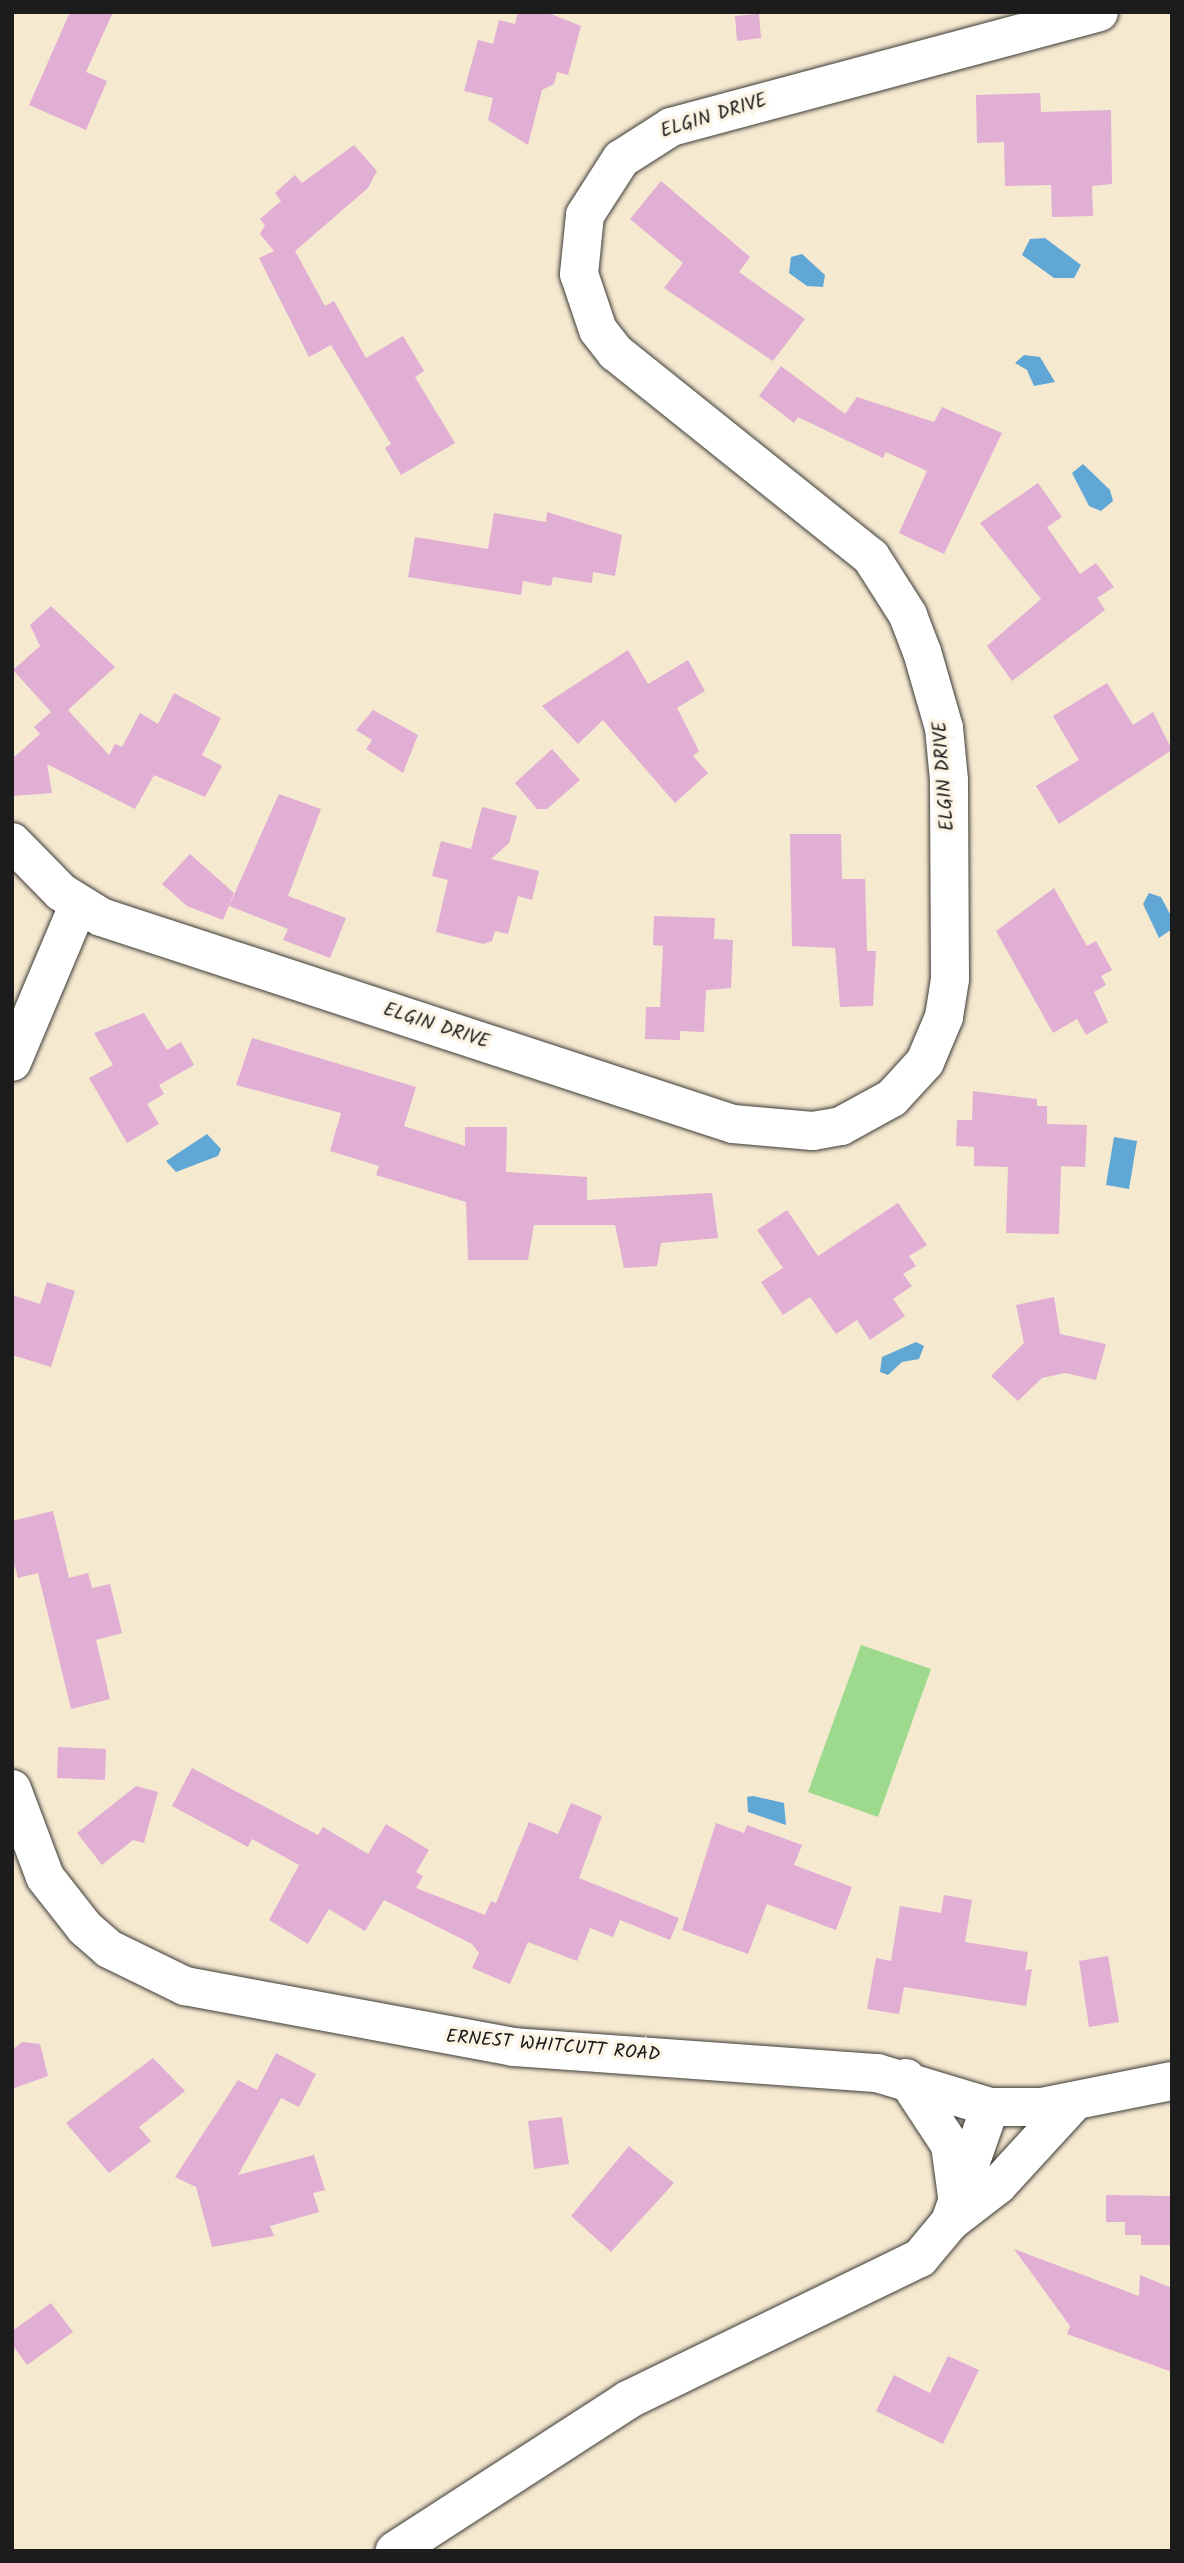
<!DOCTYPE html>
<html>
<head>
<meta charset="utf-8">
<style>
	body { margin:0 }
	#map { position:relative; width:1184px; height:2563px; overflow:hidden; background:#f5e9d0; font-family:Kalam,sans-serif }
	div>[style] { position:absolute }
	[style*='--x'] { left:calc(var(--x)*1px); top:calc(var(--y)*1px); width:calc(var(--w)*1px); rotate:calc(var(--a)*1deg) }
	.green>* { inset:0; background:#9dda8e }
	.water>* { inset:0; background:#60a7d6 }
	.building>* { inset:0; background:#e1aed4 }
	.roads { filter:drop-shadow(0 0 2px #3d3b37) drop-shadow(0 0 2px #3d3b37) }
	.minor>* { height:38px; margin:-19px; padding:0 19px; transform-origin:19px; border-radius:19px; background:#fff }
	span { translate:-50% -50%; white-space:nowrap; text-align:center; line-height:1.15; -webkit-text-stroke:7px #fcf5e5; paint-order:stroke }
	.street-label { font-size:19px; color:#1c1c1c }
	.frame { position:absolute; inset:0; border:14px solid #1c1c1c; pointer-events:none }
</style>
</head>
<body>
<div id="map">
	<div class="green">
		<i style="clip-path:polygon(861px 1645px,931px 1669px,878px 1817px,808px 1792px)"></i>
	</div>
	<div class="water">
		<i style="clip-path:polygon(1045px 238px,1081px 265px,1074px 278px,1054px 278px,1022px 255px,1030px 239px)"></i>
		<i style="clip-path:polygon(802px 254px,825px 275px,823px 287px,807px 286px,789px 273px,791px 257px)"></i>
		<i style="clip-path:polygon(1024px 355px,1040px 357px,1055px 382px,1034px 386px,1027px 370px,1015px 363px)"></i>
		<i style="clip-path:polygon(1083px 464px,1110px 490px,1113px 501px,1101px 511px,1089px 506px,1072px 473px)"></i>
		<i style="clip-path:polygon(1149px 893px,1161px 897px,1172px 918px,1172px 929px,1159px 938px,1143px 904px)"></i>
		<i style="clip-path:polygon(207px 1134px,221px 1149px,218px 1156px,176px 1172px,166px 1161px)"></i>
		<i style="clip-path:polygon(1114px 1137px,1137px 1141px,1129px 1189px,1106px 1185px)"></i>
		<i style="clip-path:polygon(916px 1342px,924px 1346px,919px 1359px,902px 1362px,888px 1375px,880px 1372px,882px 1357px)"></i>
		<i style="clip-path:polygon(753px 1796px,784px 1803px,786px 1825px,748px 1812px,747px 1797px)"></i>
	</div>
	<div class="building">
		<i style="clip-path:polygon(70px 12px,113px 12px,86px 72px,107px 81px,86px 130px,29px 105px)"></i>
		<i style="clip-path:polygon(518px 12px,546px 12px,581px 26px,568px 75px,557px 72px,554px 84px,542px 90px,528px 145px,488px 120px,493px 98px,464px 91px,478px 40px,493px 44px,499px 20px,515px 24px)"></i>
		<i style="clip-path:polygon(759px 14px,761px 38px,737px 41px,735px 16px)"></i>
		<i style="clip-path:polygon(1040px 93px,1041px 112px,1111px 110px,1112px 184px,1092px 186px,1093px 216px,1052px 217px,1051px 185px,1005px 186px,1004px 142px,977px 143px,976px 95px)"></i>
		<i style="clip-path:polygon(354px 145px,377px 171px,368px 188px,295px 251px,325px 306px,334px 301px,366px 358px,403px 336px,424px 371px,415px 377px,455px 443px,401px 475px,385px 448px,391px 444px,331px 345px,309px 357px,259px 258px,274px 251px,260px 234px,265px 225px,260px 219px,281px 201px,275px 193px,295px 175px,302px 183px)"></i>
		<i style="clip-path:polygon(661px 181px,750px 257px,739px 272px,805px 319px,773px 361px,664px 288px,683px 263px,630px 219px)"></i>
		<i style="clip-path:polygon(781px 366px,845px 414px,857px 397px,934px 422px,942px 407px,1002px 433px,944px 554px,899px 533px,927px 471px,886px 452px,883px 458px,798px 417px,794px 423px,759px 396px)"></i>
		<i style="clip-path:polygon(1038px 483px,1062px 517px,1047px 527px,1080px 574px,1096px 563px,1114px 587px,1097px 598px,1105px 610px,1012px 681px,987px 646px,1041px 599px,980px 523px)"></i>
		<i style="clip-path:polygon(547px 512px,622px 535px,615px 576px,593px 572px,592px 583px,553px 577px,551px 586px,523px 581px,521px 595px,408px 577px,415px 537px,488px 549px,494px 513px,546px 522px)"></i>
		<i style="clip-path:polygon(51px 606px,115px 667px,68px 710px,109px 755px,115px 744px,122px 747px,140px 713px,158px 724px,174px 693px,221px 718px,202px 755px,222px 766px,205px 797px,154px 775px,135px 809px,47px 764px,52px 793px,12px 796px,12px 759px,40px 734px,34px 727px,51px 712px,13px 670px,40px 646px,30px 625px)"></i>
		<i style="clip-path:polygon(628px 650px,648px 684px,688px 660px,705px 691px,677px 708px,699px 751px,693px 756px,708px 773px,675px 803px,603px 720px,578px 744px,542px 706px)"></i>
		<i style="clip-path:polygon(1107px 683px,1133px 725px,1153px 712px,1172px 750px,1059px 824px,1036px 786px,1079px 760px,1053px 716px)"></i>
		<i style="clip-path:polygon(373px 710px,418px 735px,403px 773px,366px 749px,372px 740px,356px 730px)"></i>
		<i style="clip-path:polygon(552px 749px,580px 780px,547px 809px,537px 809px,515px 783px)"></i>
		<i style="clip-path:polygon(279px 794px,321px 809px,288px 896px,346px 918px,330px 958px,283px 940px,288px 929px,229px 906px)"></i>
		<i style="clip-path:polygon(482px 807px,517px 816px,509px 843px,491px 859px,539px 871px,532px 900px,518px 896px,508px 934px,495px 931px,492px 941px,483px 944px,436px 932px,448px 880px,432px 876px,441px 841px,471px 849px)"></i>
		<i style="clip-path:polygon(790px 834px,841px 834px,842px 879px,865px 879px,867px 951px,876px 951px,873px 1006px,840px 1007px,835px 948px,792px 946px)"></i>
		<i style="clip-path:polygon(190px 854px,234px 893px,223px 920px,187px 906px,162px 884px)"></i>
		<i style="clip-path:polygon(1054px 888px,1087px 946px,1096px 941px,1112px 970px,1101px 976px,1106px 985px,1094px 992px,1108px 1022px,1086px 1035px,1077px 1019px,1053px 1033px,996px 931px)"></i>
		<i style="clip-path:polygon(654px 916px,715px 918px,714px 939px,733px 940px,731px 988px,706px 990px,704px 1032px,680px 1031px,680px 1040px,645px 1039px,646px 1007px,660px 1007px,663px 946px,653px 945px)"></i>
		<i style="clip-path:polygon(144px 1013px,167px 1050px,181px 1042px,194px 1065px,159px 1085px,164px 1094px,147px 1104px,159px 1124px,127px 1143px,89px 1078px,113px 1065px,94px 1033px)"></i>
		<i style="clip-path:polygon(252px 1038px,416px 1087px,404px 1126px,465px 1146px,465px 1127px,507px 1127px,506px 1172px,587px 1177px,587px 1200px,712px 1193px,718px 1238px,661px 1243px,657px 1266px,624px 1268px,615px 1225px,534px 1225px,528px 1260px,468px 1260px,466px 1202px,376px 1175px,379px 1166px,330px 1151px,341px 1113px,236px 1085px)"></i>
		<i style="clip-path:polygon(973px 1091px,1037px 1099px,1037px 1106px,1047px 1106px,1047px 1124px,1087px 1125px,1085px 1167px,1061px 1166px,1059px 1234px,1006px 1233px,1008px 1167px,974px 1166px,974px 1147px,956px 1146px,957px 1120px,972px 1120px)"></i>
		<i style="clip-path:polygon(898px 1203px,927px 1245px,909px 1256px,916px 1266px,903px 1274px,912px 1286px,893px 1299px,905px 1316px,870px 1340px,857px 1320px,836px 1334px,810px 1297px,783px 1315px,761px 1282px,783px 1268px,757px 1230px,787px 1210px,818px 1256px)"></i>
		<i style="clip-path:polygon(47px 1282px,75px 1291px,51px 1367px,12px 1355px,12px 1295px,40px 1304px)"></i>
		<i style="clip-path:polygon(1054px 1297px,1060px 1334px,1106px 1344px,1096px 1380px,1065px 1373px,1042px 1378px,1018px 1401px,991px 1376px,1024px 1343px,1016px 1305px)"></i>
		<i style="clip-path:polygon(53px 1511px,69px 1578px,88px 1573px,92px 1588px,110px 1584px,122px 1633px,96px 1640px,110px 1699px,71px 1709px,38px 1573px,18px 1578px,12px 1556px,12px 1521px)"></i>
		<i style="clip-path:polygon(58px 1747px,106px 1749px,105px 1780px,57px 1778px)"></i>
		<i style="clip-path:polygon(192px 1768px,318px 1835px,323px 1827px,368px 1854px,386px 1824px,429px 1850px,416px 1872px,423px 1876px,416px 1888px,485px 1915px,491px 1901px,496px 1903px,529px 1822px,558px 1834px,571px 1803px,602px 1816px,579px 1878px,679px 1918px,670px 1940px,620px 1920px,613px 1937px,590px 1928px,577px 1961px,528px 1942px,510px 1984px,472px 1968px,479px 1953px,472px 1944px,384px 1900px,365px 1931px,329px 1909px,308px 1944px,269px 1920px,299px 1865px,252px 1839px,248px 1847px,172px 1806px)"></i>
		<i style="clip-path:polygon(136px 1786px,158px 1792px,144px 1843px,133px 1840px,102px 1865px,77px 1833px)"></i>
		<i style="clip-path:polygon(716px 1823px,744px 1833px,747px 1825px,802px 1845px,794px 1865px,852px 1887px,836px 1930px,767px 1904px,748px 1954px,682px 1930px)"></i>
		<i style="clip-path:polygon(944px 1895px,972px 1900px,965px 1942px,1028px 1952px,1025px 1970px,1032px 1969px,1026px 2006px,904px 1987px,899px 2014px,867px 2009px,876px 1958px,891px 1961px,900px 1906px,941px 1913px)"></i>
		<i style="clip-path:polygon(1108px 1956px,1119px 2022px,1089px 2027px,1079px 1961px)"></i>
		<i style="clip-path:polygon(22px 2042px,40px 2044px,48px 2076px,12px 2089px,12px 2050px)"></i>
		<i style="clip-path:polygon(276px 2053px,316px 2074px,299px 2107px,281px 2098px,238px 2175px,314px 2155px,325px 2190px,313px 2193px,319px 2212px,270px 2226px,274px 2236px,212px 2247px,196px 2187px,175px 2177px,238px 2080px,257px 2090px)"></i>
		<i style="clip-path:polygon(153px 2058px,185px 2091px,139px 2127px,151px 2141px,109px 2173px,66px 2123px)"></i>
		<i style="clip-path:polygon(562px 2117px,569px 2164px,534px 2169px,528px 2121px)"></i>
		<i style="clip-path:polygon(629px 2146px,674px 2183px,611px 2252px,571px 2216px)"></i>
		<i style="clip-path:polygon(1106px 2195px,1172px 2196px,1172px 2245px,1141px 2245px,1141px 2235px,1125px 2235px,1125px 2222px,1106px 2222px)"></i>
		<i style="clip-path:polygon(1014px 2249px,1139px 2296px,1140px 2275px,1172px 2288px,1172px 2372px,1067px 2334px,1070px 2326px)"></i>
		<i style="clip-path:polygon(51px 2303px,73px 2332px,27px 2365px,12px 2344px,12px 2331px)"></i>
		<i style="clip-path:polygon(948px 2356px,979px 2370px,943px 2444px,876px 2411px,894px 2375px,930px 2393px)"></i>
	</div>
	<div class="roads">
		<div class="minor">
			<i style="--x:12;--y:842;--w:70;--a:45.6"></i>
			<i style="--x:61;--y:892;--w:47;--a:32"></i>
			<i style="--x:101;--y:917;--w:665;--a:18.14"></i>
			<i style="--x:733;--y:1124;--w:80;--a:5"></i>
			<i style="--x:813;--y:1131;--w:28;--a:-10"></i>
			<i style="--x:841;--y:1126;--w:58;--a:-28.8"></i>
			<i style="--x:892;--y:1098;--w:49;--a:-47.5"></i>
			<i style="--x:925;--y:1062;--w:49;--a:-67.1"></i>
			<i style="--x:944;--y:1017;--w:38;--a:-81"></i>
			<i style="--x:950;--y:979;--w:199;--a:-90.3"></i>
			<i style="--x:949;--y:780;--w:52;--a:-95.5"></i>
			<i style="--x:944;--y:728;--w:79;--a:-106.1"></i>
			<i style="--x:922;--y:652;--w:40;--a:-111"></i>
			<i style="--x:908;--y:615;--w:69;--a:-122.5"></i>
			<i style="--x:871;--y:557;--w:327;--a:-141.3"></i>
			<i style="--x:616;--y:353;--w:29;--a:-128"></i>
			<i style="--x:598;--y:330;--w:59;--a:-108.7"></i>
			<i style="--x:579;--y:274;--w:59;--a:-84.2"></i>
			<i style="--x:585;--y:215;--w:67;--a:-57.3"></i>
			<i style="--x:621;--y:159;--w:59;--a:-32.6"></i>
			<i style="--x:671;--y:127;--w:443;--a:-15"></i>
			<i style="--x:12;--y:1062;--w:169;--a:-67.1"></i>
			<i style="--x:12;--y:1789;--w:94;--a:69.4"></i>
			<i style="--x:45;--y:1877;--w:65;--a:51.9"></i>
			<i style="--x:85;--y:1928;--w:32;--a:41"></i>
			<i style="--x:109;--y:1949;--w:85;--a:26"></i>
			<i style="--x:185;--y:1986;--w:334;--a:10.5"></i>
			<i style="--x:513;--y:2047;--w:365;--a:4.1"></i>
			<i style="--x:877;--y:2073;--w:118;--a:16.7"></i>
			<i style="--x:990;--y:2107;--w:122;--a:109.2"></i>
			<i style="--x:950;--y:2222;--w:47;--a:129.8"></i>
			<i style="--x:920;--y:2258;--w:325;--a:154.1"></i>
			<i style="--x:628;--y:2400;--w:278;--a:147.1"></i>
			<i style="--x:906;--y:2078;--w:80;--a:56.7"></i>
			<i style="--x:950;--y:2145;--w:51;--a:82.2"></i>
			<i style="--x:990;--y:2107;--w:52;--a:0"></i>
			<i style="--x:1042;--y:2107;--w:133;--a:-11.3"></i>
			<i style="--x:950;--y:2222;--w:61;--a:-37.6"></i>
			<i style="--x:998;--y:2185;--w:113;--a:-47.5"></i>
		</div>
	</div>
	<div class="street-label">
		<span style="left:714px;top:117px;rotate:-17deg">ELGIN DRIVE</span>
		<span style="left:945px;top:776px;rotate:-94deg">ELGIN DRIVE</span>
		<span style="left:436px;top:1027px;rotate:18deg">ELGIN DRIVE</span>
		<span style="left:553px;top:2047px;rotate:5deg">ERNEST WHITCUTT ROAD</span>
	</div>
	<div class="frame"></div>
</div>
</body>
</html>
